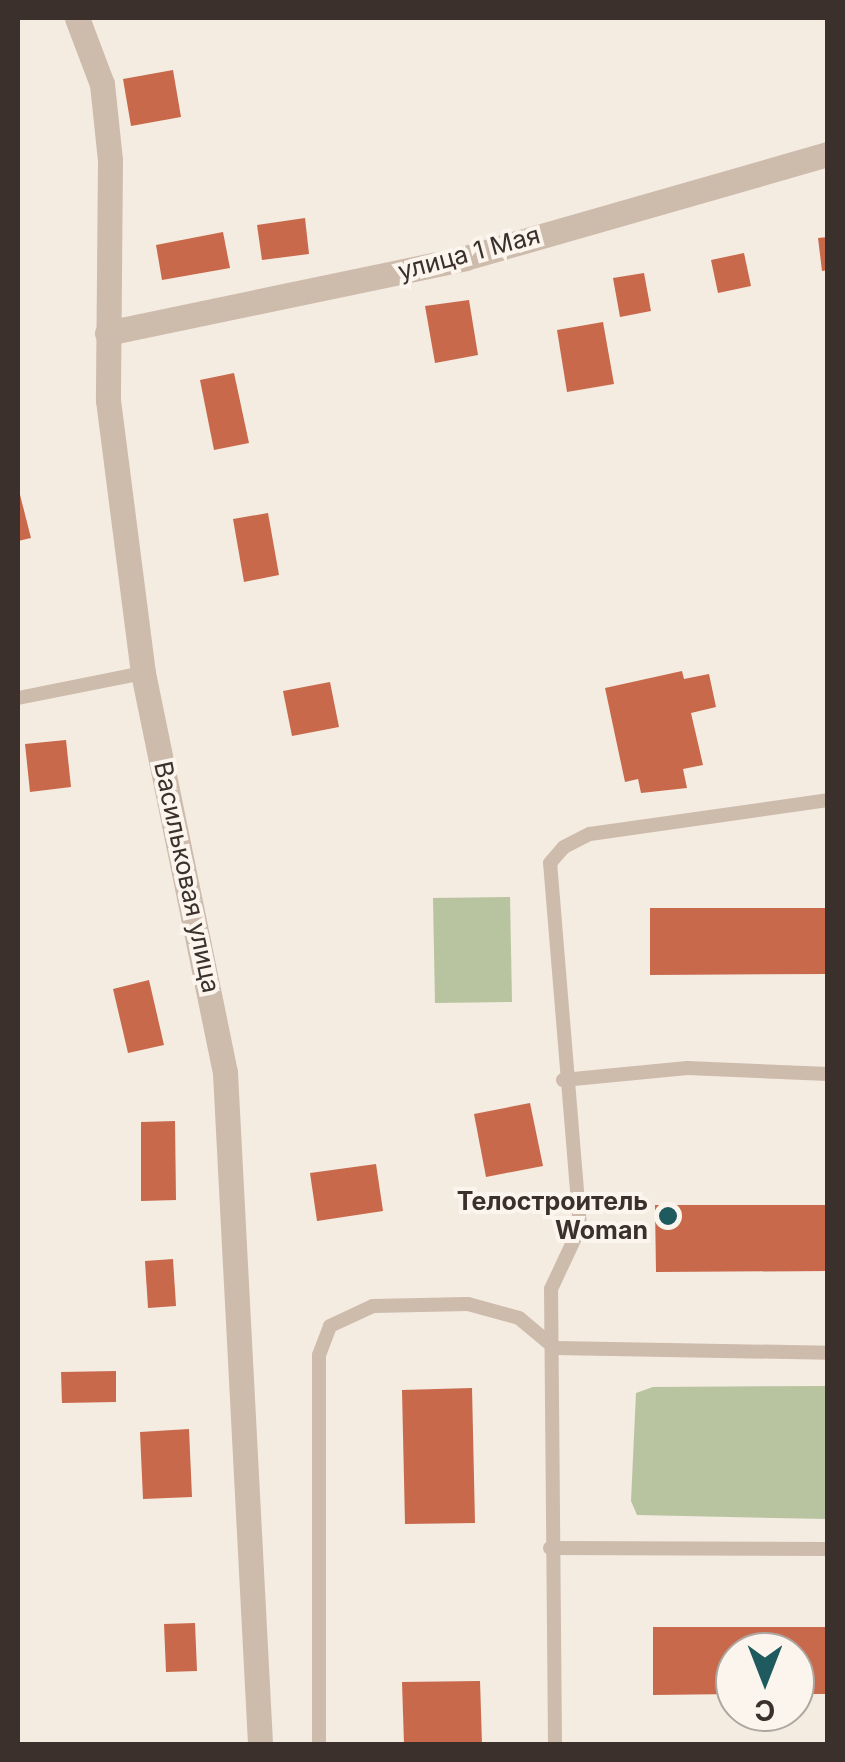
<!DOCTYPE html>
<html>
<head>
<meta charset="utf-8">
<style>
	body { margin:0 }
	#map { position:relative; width:845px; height:1762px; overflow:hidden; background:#f4ebe1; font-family:Inter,sans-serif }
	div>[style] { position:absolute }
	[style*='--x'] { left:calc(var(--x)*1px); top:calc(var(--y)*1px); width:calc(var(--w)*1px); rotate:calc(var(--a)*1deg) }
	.green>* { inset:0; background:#b8c4a0 }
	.building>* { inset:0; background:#c8694b }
	.service>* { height:14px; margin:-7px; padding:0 7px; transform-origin:7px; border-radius:7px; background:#cdbbac }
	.minor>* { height:25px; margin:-12.5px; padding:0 12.5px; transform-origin:12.5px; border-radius:12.5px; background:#cdbbac }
	.dots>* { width:28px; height:28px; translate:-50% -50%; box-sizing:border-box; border:5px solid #fbf5ee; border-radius:50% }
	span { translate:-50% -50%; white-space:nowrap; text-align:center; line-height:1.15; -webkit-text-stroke:8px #fbf5ee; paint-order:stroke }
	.street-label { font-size:25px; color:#3b302b }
	.poi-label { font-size:25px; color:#3b302b; font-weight:700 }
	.right { translate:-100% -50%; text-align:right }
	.frame { position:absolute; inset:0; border:20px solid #3b302b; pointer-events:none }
	.north { position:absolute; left:715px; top:1632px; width:100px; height:100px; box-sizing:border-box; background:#fbf5ee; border:2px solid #aea6a0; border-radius:50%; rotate:180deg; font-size:28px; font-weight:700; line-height:40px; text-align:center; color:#3b302b }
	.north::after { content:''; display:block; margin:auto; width:35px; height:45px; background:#1f5a5e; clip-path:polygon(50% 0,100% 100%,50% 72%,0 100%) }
</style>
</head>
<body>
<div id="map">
	<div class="green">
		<i style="clip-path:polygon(510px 897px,512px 1002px,435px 1003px,433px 898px)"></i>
		<i style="clip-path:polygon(827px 1386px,827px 1519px,637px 1515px,631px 1501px,636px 1393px,653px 1387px)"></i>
	</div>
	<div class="building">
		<i style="clip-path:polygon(173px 70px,181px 117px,131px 126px,123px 79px)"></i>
		<i style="clip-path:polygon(305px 218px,309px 254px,262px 260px,257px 225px)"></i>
		<i style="clip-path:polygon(223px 232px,230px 268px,162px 280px,156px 245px)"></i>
		<i style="clip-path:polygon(828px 237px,828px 270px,822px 271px,818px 238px)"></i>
		<i style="clip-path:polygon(744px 253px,751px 286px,718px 293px,711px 260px)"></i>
		<i style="clip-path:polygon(644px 273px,651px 311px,620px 317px,613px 278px)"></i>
		<i style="clip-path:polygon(469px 300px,478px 355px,435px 363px,425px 306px)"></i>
		<i style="clip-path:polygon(603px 322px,614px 384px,567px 392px,557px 330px)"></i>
		<i style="clip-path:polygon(234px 373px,249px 443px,214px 450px,200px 380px)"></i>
		<i style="clip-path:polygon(18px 487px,31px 538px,18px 541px)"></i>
		<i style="clip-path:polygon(268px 513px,279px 575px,244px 582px,233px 519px)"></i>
		<i style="clip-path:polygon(682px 671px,684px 679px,709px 674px,716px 707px,691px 713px,703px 765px,683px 769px,687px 788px,641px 793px,638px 779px,625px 782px,605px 688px)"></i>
		<i style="clip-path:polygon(330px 682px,339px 727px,292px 736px,283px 691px)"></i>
		<i style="clip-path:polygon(66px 740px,71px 787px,30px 792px,25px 744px)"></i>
		<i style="clip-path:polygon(650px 908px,828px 908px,828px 974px,650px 975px)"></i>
		<i style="clip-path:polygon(149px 980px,164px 1045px,128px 1053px,113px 989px)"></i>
		<i style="clip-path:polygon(530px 1103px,543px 1166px,486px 1177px,474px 1114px)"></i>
		<i style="clip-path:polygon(175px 1121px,176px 1200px,141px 1201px,141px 1122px)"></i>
		<i style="clip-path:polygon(376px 1164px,383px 1211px,317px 1221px,310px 1173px)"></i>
		<i style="clip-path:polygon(655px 1205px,828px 1205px,828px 1271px,656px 1272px)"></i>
		<i style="clip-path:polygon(173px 1259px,176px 1306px,148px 1308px,145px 1261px)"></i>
		<i style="clip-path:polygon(116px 1371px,116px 1402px,62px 1403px,61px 1372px)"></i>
		<i style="clip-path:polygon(472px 1388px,475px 1523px,405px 1524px,402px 1390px)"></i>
		<i style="clip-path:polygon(189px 1429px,192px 1497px,143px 1499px,140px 1432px)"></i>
		<i style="clip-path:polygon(195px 1623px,197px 1671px,166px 1672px,164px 1624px)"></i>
		<i style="clip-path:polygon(653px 1627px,828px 1627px,828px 1694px,795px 1694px,795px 1652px,735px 1652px,735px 1694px,653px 1695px)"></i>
		<i style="clip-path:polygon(480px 1681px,482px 1744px,404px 1744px,402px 1682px)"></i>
	</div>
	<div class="service">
		<i style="--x:18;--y:698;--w:127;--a:-11.3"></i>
		<i style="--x:563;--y:1080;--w:125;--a:-5.5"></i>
		<i style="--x:687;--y:1068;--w:141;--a:2.4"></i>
		<i style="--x:550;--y:1548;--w:278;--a:0.2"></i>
		<i style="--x:319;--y:1744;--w:389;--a:-90"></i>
		<i style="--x:319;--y:1355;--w:31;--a:-69"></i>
		<i style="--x:330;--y:1326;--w:47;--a:-24.9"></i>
		<i style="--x:373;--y:1306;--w:95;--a:-1.2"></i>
		<i style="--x:468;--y:1304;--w:53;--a:15.4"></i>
		<i style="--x:519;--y:1318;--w:47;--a:39.8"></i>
		<i style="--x:555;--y:1348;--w:273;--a:1"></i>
		<i style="--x:555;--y:1744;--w:455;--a:-90.5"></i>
		<i style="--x:551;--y:1289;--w:68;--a:-64.9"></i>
		<i style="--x:580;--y:1227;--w:365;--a:-94.7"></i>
		<i style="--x:550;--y:863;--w:21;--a:-49"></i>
		<i style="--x:564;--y:847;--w:29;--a:-27"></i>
		<i style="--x:590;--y:834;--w:240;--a:-8.1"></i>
	</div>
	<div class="minor">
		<i style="--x:77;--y:18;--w:71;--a:69.3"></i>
		<i style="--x:102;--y:84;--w:76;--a:84"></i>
		<i style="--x:110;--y:160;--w:240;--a:90.5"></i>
		<i style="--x:108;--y:400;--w:275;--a:82.7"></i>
		<i style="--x:143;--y:673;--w:408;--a:78.4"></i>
		<i style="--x:225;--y:1073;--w:672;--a:87.01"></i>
		<i style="--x:107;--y:333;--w:366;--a:-11.8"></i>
		<i style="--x:465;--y:258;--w:378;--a:-16"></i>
	</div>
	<div class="dots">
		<i style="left:668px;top:1216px;background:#1f5a5e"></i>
	</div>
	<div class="street-label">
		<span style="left:469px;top:253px;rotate:-15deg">улица 1 Мая</span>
		<span style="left:187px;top:877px;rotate:78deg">Васильковая улица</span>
	</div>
	<div class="poi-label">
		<span class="right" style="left:648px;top:1216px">Телостроитель<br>Woman</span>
	</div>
	<div class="frame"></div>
	<div class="north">С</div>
</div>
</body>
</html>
